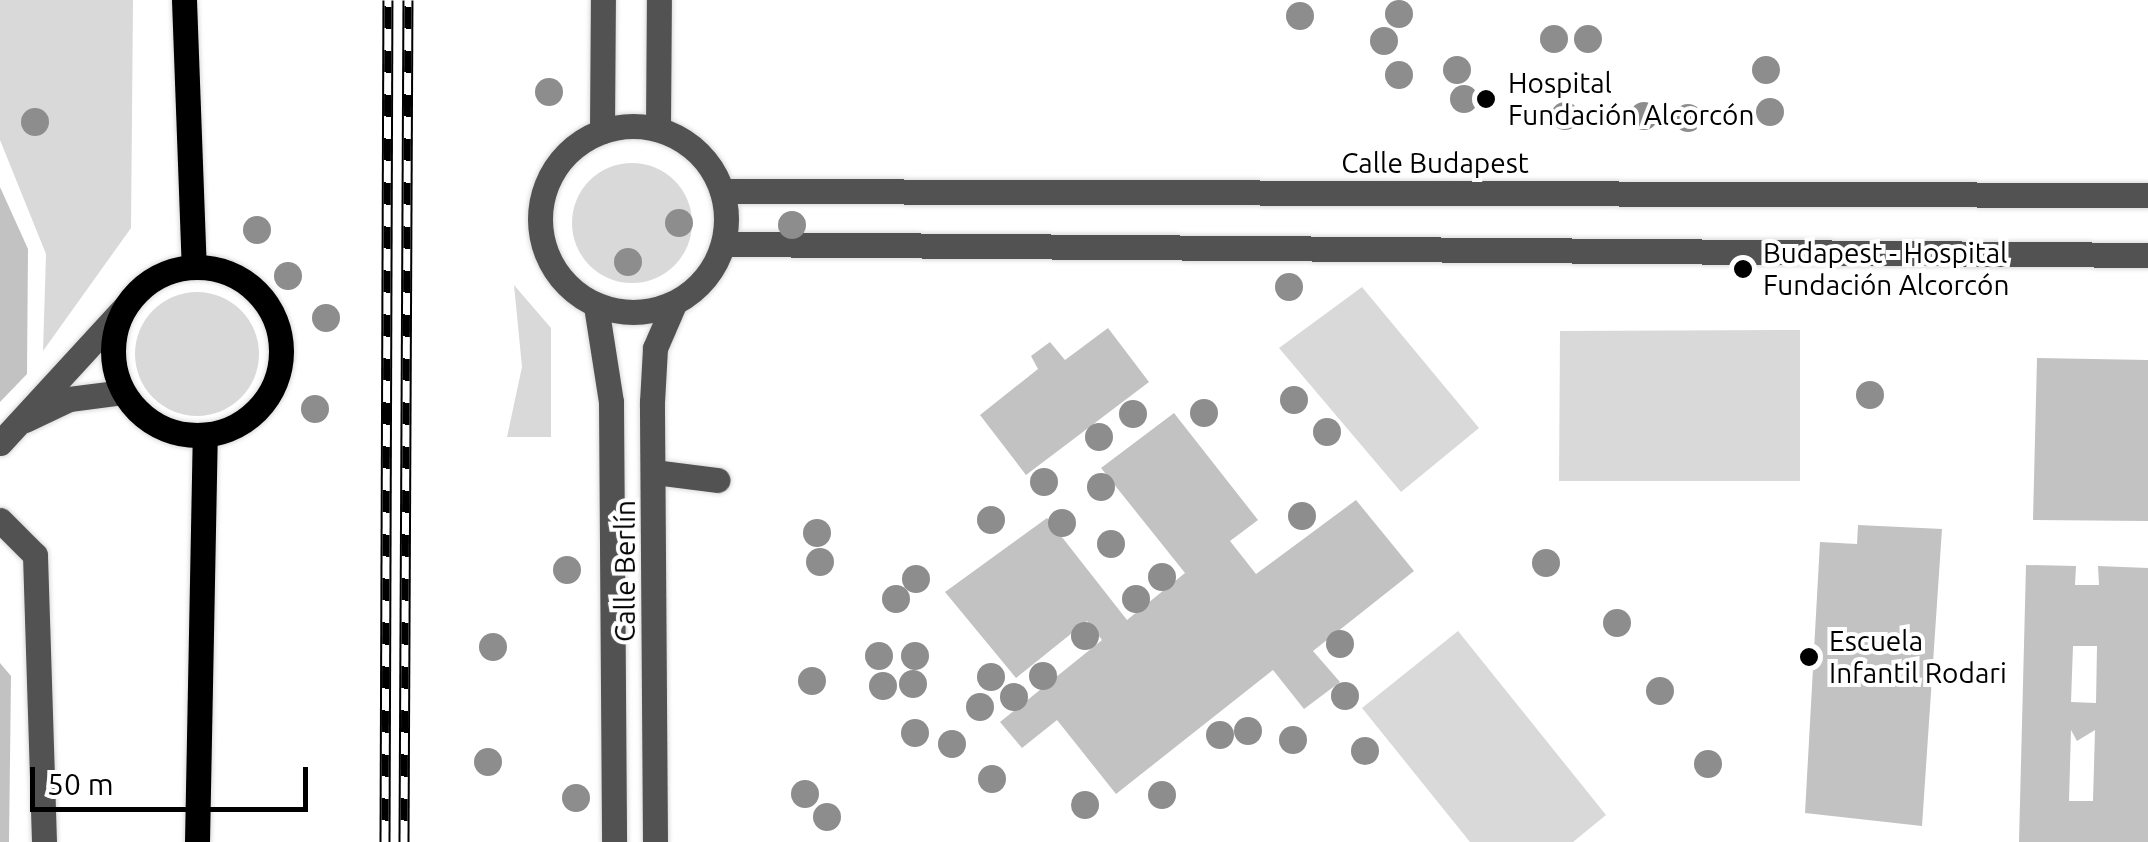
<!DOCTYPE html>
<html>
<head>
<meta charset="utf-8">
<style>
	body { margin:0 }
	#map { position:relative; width:2148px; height:842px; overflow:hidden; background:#fff; font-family:Ubuntu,sans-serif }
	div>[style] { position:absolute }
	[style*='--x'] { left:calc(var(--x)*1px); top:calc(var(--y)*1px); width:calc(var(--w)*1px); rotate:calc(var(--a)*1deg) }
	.green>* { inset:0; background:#d9d9d9 }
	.round { border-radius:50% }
	.building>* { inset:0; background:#c2c2c2 }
	.roads { filter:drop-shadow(0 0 2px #dbdbdb) drop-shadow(0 0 2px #dbdbdb) }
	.minor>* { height:25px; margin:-12.5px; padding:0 12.5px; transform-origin:12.5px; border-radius:12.5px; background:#525252 }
	.minor>.ring { margin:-12.5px; padding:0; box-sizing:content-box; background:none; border:25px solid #525252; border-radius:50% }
	.major>* { height:25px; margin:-12.5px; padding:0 12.5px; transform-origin:12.5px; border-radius:12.5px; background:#000 }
	.major>.ring { margin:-12.5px; padding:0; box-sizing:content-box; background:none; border:25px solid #000; border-radius:50% }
	.rail>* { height:11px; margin-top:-5.5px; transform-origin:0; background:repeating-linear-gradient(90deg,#fff 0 22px,#000 0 44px); box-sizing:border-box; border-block:2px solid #000 }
	.trees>* { width:28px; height:28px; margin:-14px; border-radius:50%; background:#8d8d8d }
	.dots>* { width:28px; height:28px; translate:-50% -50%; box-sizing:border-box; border:5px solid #fff; border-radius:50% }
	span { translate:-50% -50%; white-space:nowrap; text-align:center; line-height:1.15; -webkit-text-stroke:8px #fff; paint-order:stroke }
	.poi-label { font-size:28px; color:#000 }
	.left { translate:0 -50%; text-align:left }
	.street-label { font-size:28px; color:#000 }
	.scale { position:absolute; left:30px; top:767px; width:278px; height:45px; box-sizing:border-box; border:5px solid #000; border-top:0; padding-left:12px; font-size:30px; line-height:35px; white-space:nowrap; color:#000; -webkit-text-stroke:8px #fff; paint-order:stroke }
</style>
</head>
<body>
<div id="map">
	<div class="green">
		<i style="clip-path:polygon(0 0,133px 0,131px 228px,43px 351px,46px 254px,0 140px)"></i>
		<i class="round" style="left:572px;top:163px;width:120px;height:120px"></i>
		<i style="clip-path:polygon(514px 285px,551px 328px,551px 437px,507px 437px,522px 367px)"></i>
		<i style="clip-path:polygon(1362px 287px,1479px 428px,1401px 492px,1279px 348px)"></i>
		<i class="round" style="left:135px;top:292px;width:124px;height:124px"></i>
		<i style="clip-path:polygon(1800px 330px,1800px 481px,1559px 481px,1560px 331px)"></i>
		<i style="clip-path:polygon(1458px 631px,1606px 815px,1573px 842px,1470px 842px,1362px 708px)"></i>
	</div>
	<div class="building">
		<i style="clip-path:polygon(0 187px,28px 249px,27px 374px,0 402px)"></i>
		<i style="clip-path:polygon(1108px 328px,1149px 382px,1026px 475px,980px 415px,1038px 369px,1031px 356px,1050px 342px,1065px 360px)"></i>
		<i style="clip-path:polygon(2037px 358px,2148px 360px,2148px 521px,2033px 520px)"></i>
		<i style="clip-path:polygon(1174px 413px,1258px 520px,1230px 541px,1256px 574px,1356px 500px,1414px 571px,1313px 651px,1340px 682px,1304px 709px,1273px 670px,1116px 794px,1057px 720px,1022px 748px,1000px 722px,1102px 640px,1087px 621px,1016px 678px,945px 592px,1047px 518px,1127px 620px,1185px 573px,1101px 468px)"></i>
		<i style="clip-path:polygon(1858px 525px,1942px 529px,1922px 826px,1805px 813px,1820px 542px,1857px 544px)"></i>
		<i style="clip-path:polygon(evenodd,2026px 565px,2076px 566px,2075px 585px,2099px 585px,2098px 566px,2148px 568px,2148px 842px,2019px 842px,2026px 565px,2073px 646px,2097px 646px,2096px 703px,2071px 702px,2073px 646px,2026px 565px,2071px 730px,2077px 741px,2095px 730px,2093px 801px,2069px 801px,2071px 730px)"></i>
		<i style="clip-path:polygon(0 663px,11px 676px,9px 842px,0 842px)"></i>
	</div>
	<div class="roads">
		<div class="minor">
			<i class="ring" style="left:540px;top:126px;width:161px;height:161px"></i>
			<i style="--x:658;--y:129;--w:129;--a:-89.6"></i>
			<i style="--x:602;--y:131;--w:131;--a:-89.6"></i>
			<i style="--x:722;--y:191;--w:1426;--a:0.16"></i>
			<i style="--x:724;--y:244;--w:1424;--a:0.44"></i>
			<i style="--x:596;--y:306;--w:97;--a:81.1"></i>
			<i style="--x:611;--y:402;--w:440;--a:89.6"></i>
			<i style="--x:25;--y:420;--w:49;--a:-25.5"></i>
			<i style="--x:69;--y:399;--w:54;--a:-7.4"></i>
			<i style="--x:0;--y:443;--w:185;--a:-47.4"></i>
			<i style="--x:654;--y:472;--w:64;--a:7.2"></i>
			<i style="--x:0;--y:520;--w:49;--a:45"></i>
			<i style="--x:35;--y:555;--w:287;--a:88.2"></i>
			<i style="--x:655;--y:842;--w:440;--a:-90.4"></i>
			<i style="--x:652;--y:402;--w:54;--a:-86.8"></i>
			<i style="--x:655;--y:348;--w:48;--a:-66.6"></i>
		</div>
		<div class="major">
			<i style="--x:184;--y:0;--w:267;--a:87.9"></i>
			<i class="ring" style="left:113px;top:267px;width:143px;height:143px"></i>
			<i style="--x:197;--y:842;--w:401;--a:-88.9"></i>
		</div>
	</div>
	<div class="rail">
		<i style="--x:385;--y:842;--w:842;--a:-89.8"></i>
		<i style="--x:404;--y:842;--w:842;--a:-89.73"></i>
	</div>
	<div class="trees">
		<i style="left:1399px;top:14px"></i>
		<i style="left:1300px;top:16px"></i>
		<i style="left:1554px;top:39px"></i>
		<i style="left:1588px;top:39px"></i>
		<i style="left:1384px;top:41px"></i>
		<i style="left:1457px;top:70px"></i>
		<i style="left:1766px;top:70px"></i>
		<i style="left:1399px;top:75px"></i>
		<i style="left:549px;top:92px"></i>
		<i style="left:1464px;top:99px"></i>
		<i style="left:1770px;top:112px"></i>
		<i style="left:1565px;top:116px"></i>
		<i style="left:1644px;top:116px"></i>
		<i style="left:1688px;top:118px"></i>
		<i style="left:35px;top:122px"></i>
		<i style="left:679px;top:223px"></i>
		<i style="left:792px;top:225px"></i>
		<i style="left:257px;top:230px"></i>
		<i style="left:628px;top:262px"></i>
		<i style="left:288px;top:276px"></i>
		<i style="left:1289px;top:287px"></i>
		<i style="left:326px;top:318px"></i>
		<i style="left:1870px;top:395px"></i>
		<i style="left:1294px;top:400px"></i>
		<i style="left:315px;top:409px"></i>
		<i style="left:1204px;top:413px"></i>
		<i style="left:1133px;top:414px"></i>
		<i style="left:1327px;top:432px"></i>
		<i style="left:1099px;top:437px"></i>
		<i style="left:1044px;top:482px"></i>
		<i style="left:1101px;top:487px"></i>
		<i style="left:1302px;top:516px"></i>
		<i style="left:991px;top:520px"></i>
		<i style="left:1062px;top:523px"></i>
		<i style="left:817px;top:533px"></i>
		<i style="left:1111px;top:544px"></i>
		<i style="left:820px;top:562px"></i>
		<i style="left:1546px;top:563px"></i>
		<i style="left:567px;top:570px"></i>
		<i style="left:1162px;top:577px"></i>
		<i style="left:916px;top:579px"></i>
		<i style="left:896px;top:599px"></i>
		<i style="left:1136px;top:599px"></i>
		<i style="left:1617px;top:623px"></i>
		<i style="left:1085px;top:636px"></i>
		<i style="left:1340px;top:644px"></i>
		<i style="left:493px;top:647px"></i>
		<i style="left:879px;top:656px"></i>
		<i style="left:915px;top:656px"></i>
		<i style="left:1043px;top:676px"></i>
		<i style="left:991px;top:677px"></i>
		<i style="left:812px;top:681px"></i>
		<i style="left:913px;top:684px"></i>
		<i style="left:883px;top:686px"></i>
		<i style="left:1660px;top:691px"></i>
		<i style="left:1345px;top:696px"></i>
		<i style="left:1014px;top:697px"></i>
		<i style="left:980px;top:707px"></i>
		<i style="left:1248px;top:731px"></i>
		<i style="left:915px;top:733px"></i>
		<i style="left:1220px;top:735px"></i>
		<i style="left:1293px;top:740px"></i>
		<i style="left:952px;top:744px"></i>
		<i style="left:1365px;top:751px"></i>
		<i style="left:488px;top:762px"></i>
		<i style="left:1708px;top:764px"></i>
		<i style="left:992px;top:779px"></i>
		<i style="left:805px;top:794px"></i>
		<i style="left:1162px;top:795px"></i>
		<i style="left:576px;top:798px"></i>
		<i style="left:1085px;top:805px"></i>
		<i style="left:827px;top:817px"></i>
	</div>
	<div class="dots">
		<i style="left:1486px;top:99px;background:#000"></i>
		<i style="left:1743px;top:269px;background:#000"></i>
		<i style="left:1809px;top:657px;background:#000"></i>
	</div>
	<div class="poi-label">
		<span class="left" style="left:1508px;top:99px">Hospital<br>Fundación Alcorcón</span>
		<span class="left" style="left:1763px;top:269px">Budapest - Hospital<br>Fundación Alcorcón</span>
		<span class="left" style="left:1829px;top:657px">Escuela<br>Infantil Rodari</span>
	</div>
	<div class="street-label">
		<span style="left:1435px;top:163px">Calle Budapest</span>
		<span style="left:625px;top:571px;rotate:-90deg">Calle Berlín</span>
	</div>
	<div class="scale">50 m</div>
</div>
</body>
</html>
